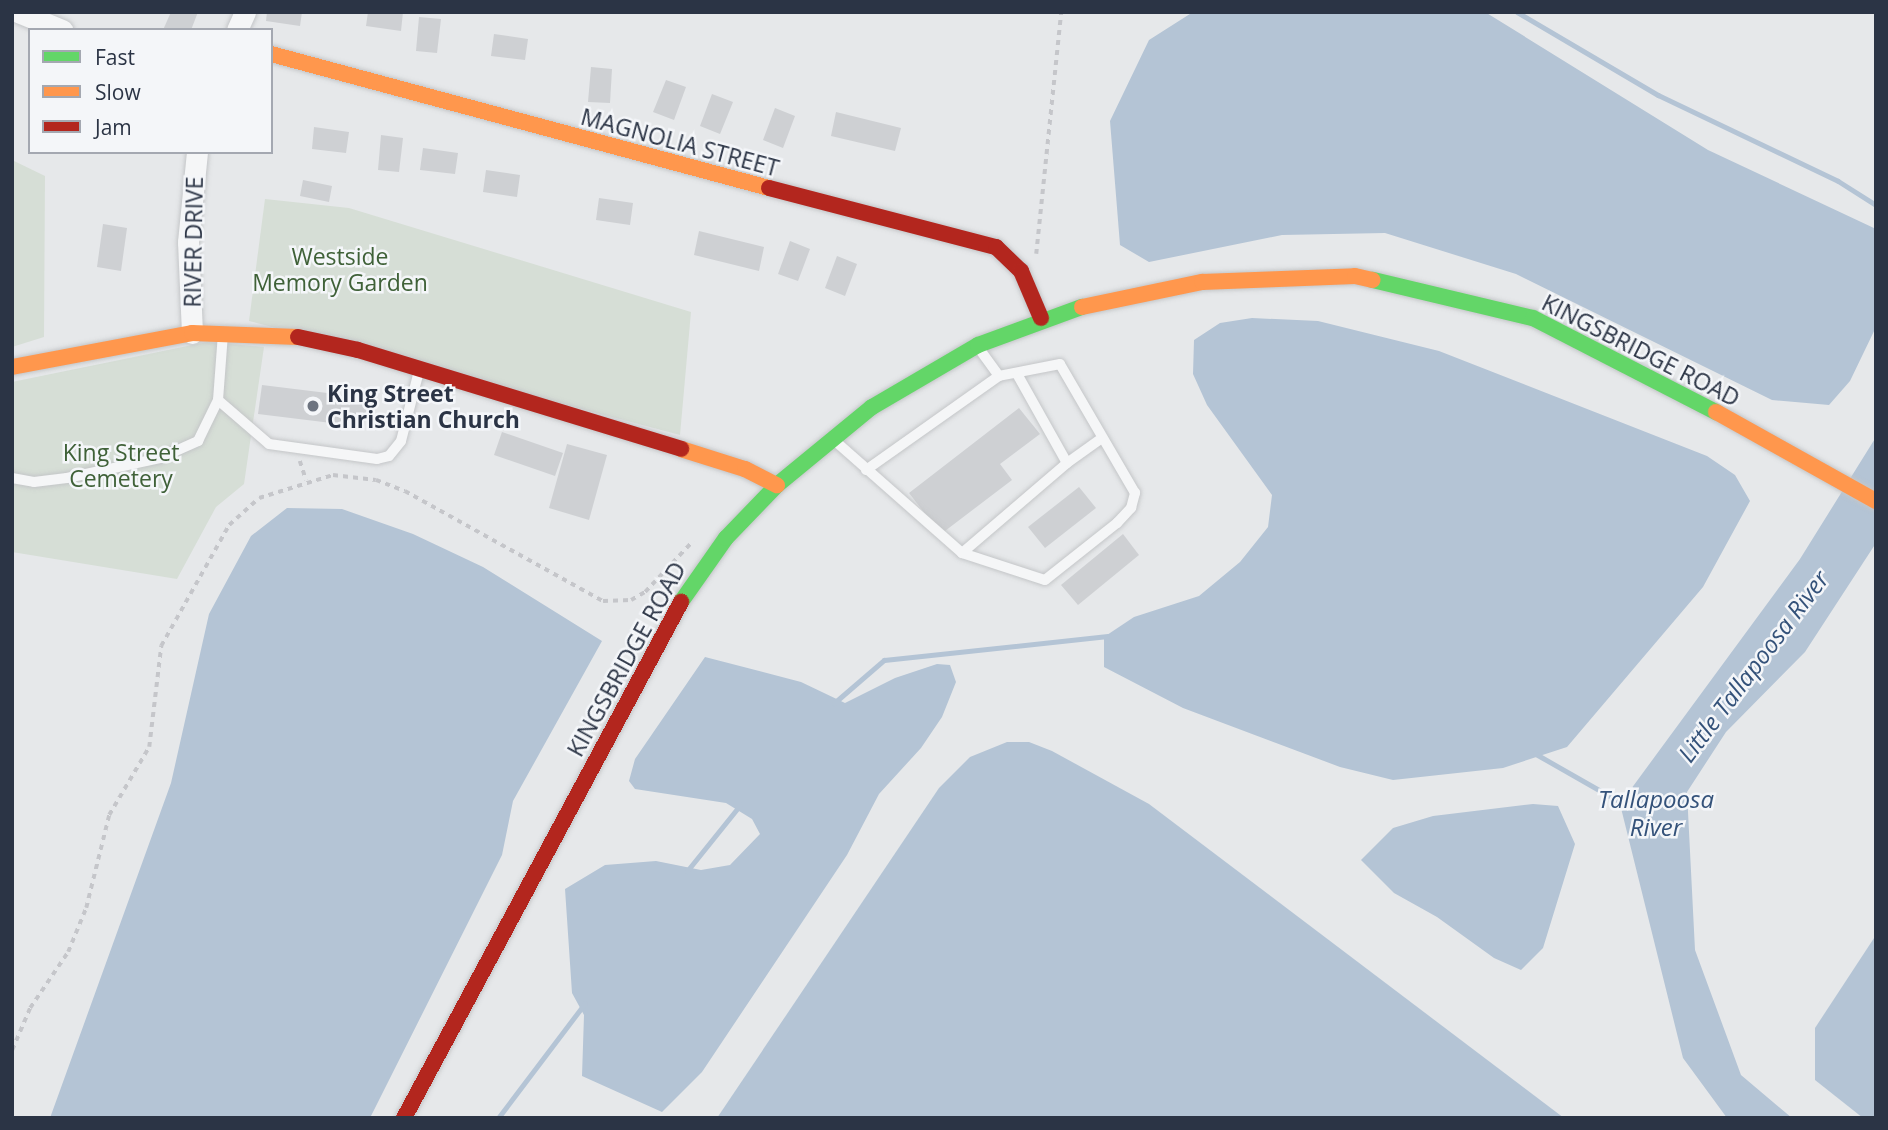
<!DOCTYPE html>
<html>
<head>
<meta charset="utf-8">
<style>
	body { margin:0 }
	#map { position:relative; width:1888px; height:1130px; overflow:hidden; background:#e6e8ea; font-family:"Open Sans",sans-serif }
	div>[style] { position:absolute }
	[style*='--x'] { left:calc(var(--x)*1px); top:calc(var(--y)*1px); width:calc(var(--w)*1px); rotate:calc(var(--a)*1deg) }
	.green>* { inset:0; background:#d6ded6 }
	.water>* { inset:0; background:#b4c4d5 }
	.stream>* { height:5px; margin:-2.5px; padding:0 2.5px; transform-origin:2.5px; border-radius:2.5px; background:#b4c4d5 }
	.building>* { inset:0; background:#ced0d3 }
	.path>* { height:3.5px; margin-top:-1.75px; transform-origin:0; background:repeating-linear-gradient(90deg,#c5c6ca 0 5px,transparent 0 10px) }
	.roads { filter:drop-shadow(0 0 2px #c4c6c8) drop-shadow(0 0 2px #c4c6c8) }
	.lane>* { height:10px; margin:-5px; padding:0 5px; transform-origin:5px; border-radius:5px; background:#f5f6f7 }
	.street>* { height:21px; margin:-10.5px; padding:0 10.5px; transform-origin:10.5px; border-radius:10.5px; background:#f5f6f7 }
	.fast>* { height:16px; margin:-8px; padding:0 8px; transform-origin:8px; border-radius:8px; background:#63d668 }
	.slow>* { height:16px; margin:-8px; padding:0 8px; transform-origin:8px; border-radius:8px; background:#ff974d }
	.jam>* { height:16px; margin:-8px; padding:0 8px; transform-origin:8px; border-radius:8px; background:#b3261e }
	.dots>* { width:19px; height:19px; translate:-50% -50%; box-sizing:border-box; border:4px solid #f4f6f9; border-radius:50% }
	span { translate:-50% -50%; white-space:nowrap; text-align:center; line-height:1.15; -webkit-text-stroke:5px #f4f6f9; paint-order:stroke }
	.street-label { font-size:23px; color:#2b3445 }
	.park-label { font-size:23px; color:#3f6138 }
	.poi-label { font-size:23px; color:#2b3445; font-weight:700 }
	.left { translate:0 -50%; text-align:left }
	.water-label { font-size:24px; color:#34527a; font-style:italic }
	.frame { position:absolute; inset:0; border:14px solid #2b3445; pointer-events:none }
	.legend { position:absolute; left:28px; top:28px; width:245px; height:126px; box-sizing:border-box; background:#f4f6f9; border:2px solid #a4a8b1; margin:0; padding:9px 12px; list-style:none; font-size:21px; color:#2b3445 }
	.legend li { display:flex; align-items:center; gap:14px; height:35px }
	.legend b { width:35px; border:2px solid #a4a8b1 }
</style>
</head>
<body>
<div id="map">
	<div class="green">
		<i style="clip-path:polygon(12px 160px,45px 176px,44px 337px,12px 347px)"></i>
		<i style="clip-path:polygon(265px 199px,349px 208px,691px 312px,680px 435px,249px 321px)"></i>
		<i style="clip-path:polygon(207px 342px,264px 347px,244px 484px,216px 507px,177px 579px,12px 552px,12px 382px)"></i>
	</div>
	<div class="water">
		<i style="clip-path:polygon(1193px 12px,1485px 12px,1708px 150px,1876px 229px,1876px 327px,1850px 381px,1829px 405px,1772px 400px,1516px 274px,1385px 233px,1282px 235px,1149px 262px,1120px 245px,1110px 121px,1149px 40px)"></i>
		<i style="clip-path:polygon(1252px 318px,1318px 321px,1439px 351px,1707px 456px,1735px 475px,1750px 501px,1703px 587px,1567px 747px,1503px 768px,1393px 780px,1340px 767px,1183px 708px,1104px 667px,1104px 637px,1134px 617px,1199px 596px,1240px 562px,1268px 527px,1272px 495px,1207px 405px,1193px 374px,1194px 340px,1220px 323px)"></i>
		<i style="clip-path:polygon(1876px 437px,1876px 543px,1805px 652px,1726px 732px,1687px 792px,1695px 950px,1741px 1075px,1792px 1118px,1727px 1118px,1683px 1058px,1620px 804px,1800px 559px)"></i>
		<i style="clip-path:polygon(287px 508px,342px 509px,413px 534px,483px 567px,602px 641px,513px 801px,502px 855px,370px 1118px,50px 1118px,171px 783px,209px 614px,251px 536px)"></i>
		<i style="clip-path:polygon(705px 657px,801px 682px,845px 703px,895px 678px,937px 664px,950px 665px,956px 682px,942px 717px,921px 748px,879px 794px,847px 855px,702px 1072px,662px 1112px,582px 1076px,584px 1015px,572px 993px,565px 889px,605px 865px,656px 861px,701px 870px,730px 865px,760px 834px,752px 819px,726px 803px,635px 789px,629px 781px,635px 759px)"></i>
		<i style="clip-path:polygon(1007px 742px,1029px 742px,1052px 751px,1149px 804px,1564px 1118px,717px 1118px,939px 788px,970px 757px)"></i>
		<i style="clip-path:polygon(1533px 804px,1558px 806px,1575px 844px,1543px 948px,1521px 970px,1494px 958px,1437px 917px,1394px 893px,1361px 860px,1393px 828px,1433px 816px)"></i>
		<i style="clip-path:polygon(1876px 935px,1876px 1118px,1863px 1118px,1815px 1080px,1815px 1028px)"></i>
	</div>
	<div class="stream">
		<i style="--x:1517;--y:12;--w:164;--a:30.5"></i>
		<i style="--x:1658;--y:95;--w:199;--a:25.5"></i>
		<i style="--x:1838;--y:181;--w:45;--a:32.3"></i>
		<i style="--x:834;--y:703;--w:66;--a:-40.7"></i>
		<i style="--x:884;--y:660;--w:225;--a:-6.1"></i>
		<i style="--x:1534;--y:753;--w:105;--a:29.7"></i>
		<i style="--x:687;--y:871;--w:85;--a:-51.2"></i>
		<i style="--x:498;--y:1118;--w:144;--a:-52.9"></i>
	</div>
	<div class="building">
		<i style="clip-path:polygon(171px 12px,198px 12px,191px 30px,163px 30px)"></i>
		<i style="clip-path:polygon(267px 12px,302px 12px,300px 26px,266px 21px)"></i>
		<i style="clip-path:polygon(368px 12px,403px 12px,401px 31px,366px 26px)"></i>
		<i style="clip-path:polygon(419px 17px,441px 19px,437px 53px,416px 51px)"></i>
		<i style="clip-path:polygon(494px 34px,528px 39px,525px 60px,491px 56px)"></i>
		<i style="clip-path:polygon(591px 67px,612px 69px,610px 103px,588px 102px)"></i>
		<i style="clip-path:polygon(666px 80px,686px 87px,674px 120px,653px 112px)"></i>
		<i style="clip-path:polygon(712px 94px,733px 102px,720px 134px,700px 126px)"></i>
		<i style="clip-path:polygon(775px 108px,795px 116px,783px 148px,763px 140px)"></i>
		<i style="clip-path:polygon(836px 112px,901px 128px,895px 151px,831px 136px)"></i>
		<i style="clip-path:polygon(314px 127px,349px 132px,346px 153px,312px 149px)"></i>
		<i style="clip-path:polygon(381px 135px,403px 138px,399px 172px,378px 170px)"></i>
		<i style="clip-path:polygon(423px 148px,458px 153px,455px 174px,420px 170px)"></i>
		<i style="clip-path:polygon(486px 170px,520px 175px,517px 197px,483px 192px)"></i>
		<i style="clip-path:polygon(303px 180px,332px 186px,329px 202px,300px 196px)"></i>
		<i style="clip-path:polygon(599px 198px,633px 203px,630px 225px,596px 220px)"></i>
		<i style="clip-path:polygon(103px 224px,127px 228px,121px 271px,97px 267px)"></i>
		<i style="clip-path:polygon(699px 231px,764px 247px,759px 271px,694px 255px)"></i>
		<i style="clip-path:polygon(790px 241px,810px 249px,798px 281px,778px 274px)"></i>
		<i style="clip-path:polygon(837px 256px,857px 264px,845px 296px,825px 288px)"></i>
		<i style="clip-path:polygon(262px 385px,368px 398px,364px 427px,258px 414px)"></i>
		<i style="clip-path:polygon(1019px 408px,1040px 434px,1000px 464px,1012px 480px,941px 534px,909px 493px)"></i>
		<i style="clip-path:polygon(502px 432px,563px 453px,555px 476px,494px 455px)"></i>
		<i style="clip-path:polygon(567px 444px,607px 455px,589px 520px,549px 508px)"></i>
		<i style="clip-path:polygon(1079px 487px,1096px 508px,1045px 548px,1028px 527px)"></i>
		<i style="clip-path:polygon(1123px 534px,1139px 555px,1078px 605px,1061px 585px)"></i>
	</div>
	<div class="path">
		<i style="--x:1036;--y:254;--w:243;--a:-84.1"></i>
		<i style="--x:300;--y:461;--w:20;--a:72"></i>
		<i style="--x:12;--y:1050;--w:46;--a:-66.8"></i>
		<i style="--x:30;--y:1008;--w:68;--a:-55.8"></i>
		<i style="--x:68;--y:952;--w:48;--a:-67.8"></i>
		<i style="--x:86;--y:908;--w:96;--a:-76.1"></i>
		<i style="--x:109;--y:815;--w:79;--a:-59.5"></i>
		<i style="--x:149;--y:747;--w:102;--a:-83.2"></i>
		<i style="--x:161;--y:646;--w:139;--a:-60.7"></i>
		<i style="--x:229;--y:525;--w:40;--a:-42"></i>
		<i style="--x:259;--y:498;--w:77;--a:-17.3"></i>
		<i style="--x:333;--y:475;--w:43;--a:6.6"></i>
		<i style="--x:376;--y:480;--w:31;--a:21"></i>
		<i style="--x:405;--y:491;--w:227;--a:29.1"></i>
		<i style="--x:603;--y:601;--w:28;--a:-2"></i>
		<i style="--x:631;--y:600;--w:16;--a:-30"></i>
		<i style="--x:645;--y:592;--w:70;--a:-46.7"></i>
	</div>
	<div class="roads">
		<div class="lane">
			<i style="--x:218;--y:400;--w:67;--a:40.8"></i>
			<i style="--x:269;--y:444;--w:109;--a:7.9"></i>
			<i style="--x:377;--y:459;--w:12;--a:-14"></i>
			<i style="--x:389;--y:456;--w:19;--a:-51"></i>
			<i style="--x:401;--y:441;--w:72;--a:-75.6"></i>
			<i style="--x:834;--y:440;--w:171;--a:41.4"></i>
			<i style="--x:962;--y:553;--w:87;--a:18"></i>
			<i style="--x:1045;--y:580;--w:92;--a:-38.4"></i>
			<i style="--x:1117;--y:523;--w:21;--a:-47"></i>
			<i style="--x:1131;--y:508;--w:16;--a:-75"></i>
			<i style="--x:1135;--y:493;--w:149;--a:-120.2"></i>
			<i style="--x:1060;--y:364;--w:62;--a:168.9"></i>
			<i style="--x:999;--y:376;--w:34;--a:-126"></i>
			<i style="--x:1067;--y:463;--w:43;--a:-35.5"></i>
			<i style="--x:866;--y:470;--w:163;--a:-35.3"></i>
			<i style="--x:12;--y:478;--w:22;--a:10"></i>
			<i style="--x:34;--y:482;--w:33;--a:-7"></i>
			<i style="--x:67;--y:478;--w:95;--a:-12.1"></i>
			<i style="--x:160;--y:458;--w:42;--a:-24.1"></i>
			<i style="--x:198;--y:441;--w:46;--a:-64"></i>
			<i style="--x:218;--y:400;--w:66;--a:-85.7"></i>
			<i style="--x:962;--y:553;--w:138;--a:-40.6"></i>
			<i style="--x:1067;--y:463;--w:102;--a:-119.3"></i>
		</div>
		<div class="street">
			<i style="--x:18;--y:12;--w:48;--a:22.2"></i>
			<i style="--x:237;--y:30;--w:20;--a:-66"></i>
			<i style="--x:192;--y:333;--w:91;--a:-92.5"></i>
			<i style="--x:188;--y:242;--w:90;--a:-84.3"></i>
		</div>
		<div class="fast">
			<i style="--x:1373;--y:280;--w:164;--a:13.4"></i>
			<i style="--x:1533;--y:318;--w:206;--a:27.2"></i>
			<i style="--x:681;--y:602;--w:78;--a:-54.9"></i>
			<i style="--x:726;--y:538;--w:74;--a:-46.1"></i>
			<i style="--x:777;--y:485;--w:123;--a:-39.4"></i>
			<i style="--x:872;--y:407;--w:123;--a:-30.3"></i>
			<i style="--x:978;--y:345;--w:111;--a:-20.1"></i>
		</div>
		<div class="slow">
			<i style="--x:271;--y:54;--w:516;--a:15.06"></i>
			<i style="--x:1082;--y:307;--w:123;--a:-11.8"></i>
			<i style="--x:1202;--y:282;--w:153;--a:-2.2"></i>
			<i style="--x:1355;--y:276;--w:18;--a:13"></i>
			<i style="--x:12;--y:367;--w:183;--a:-10.7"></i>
			<i style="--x:192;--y:333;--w:106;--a:2.2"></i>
			<i style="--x:1716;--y:412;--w:183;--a:29.1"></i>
			<i style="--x:681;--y:449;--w:67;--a:17.4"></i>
			<i style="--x:745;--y:469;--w:36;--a:27"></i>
		</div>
		<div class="jam">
			<i style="--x:769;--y:188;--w:235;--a:14.6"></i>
			<i style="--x:996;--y:247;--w:35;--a:44"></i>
			<i style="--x:1021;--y:271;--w:51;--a:66.9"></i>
			<i style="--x:298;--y:337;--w:61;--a:12.2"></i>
			<i style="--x:358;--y:350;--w:338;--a:17"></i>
			<i style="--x:404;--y:1118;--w:586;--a:-61.77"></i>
		</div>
	</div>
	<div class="dots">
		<i style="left:313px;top:406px;background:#6c737f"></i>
	</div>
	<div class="street-label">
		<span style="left:680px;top:142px;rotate:15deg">MAGNOLIA STREET</span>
		<span style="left:193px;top:242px;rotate:-89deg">RIVER DRIVE</span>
		<span style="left:1641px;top:350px;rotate:27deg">KINGSBRIDGE ROAD</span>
		<span style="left:626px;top:659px;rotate:-61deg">KINGSBRIDGE ROAD</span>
	</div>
	<div class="park-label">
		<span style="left:340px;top:269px">Westside<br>Memory Garden</span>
		<span style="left:121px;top:465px">King Street<br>Cemetery</span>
	</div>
	<div class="poi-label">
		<span class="left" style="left:327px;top:406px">King Street<br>Christian Church</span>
	</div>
	<div class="water-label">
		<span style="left:1753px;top:666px;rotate:-53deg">Little Tallapoosa River</span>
		<span style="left:1656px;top:813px">Tallapoosa<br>River</span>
	</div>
	<div class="frame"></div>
	<ul class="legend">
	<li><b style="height:9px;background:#63d668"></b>Fast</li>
	<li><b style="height:9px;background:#ff974d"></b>Slow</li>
	<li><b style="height:9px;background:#b3261e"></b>Jam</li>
	</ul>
</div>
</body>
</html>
